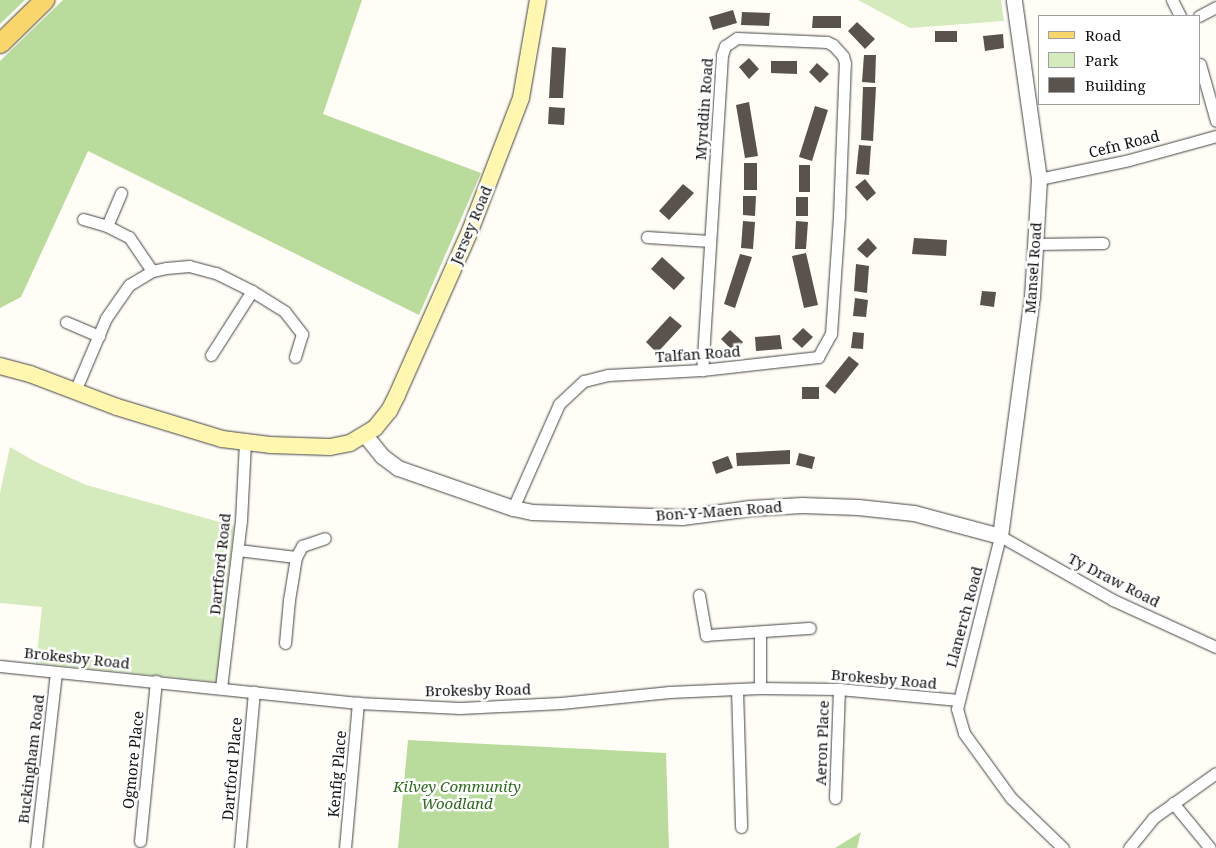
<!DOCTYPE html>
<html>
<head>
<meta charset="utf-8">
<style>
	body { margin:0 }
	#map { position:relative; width:1216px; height:848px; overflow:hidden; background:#fffdf5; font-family:"Noto Serif",serif }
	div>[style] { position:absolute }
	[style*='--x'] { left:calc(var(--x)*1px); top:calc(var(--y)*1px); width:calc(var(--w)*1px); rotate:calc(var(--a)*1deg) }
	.green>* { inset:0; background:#d5ebbd }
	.forest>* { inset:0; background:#b9dc9c }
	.building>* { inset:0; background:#5a524d }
	.roads { filter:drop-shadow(0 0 1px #444) drop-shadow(0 0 1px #444) }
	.minor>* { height:11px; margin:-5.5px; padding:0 5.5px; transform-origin:5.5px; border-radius:5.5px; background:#fff }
	.tertiary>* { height:15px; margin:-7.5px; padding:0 7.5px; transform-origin:7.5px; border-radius:7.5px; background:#fff }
	.secondary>* { height:16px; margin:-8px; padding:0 8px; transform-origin:8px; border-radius:8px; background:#fff6b0 }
	.primary>* { height:19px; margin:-9.5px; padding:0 9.5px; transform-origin:9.5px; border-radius:9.5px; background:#f9d66b }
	span { translate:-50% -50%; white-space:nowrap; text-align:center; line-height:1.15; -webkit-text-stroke:5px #fff; paint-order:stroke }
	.street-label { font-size:15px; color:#111 }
	.park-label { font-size:15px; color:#2f6b1f; font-style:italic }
	.legend { position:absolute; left:1038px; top:15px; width:162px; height:90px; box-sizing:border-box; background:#fff; border:1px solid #a0a0a0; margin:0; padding:6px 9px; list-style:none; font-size:15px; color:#111 }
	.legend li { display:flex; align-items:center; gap:10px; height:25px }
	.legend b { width:25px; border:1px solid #a0a0a0 }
</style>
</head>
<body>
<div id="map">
	<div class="green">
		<i style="clip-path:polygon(858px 0,1001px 0,1004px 21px,910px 28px)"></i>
		<i style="clip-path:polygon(10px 447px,36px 462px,86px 485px,234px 526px,217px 682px,36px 663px,42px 607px,0 603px,0 493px)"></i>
	</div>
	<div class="forest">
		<i style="clip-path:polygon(0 0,25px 0,0 24px)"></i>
		<i style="clip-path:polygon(63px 0,362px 0,323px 114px,481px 173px,419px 315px,88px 151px,21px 297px,0 308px,0 61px)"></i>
		<i style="clip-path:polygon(408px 740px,666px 753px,669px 848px,398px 848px)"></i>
		<i style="clip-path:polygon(861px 832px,857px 848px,835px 848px)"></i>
	</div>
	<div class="building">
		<i style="clip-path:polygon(733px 10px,737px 23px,713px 30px,709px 17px)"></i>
		<i style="clip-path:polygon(742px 12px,770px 13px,769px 26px,741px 25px)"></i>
		<i style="clip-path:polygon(813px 16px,841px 16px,841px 28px,812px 28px)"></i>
		<i style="clip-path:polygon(857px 22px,875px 39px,865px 49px,848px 31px)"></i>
		<i style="clip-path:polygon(935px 31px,957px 31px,957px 42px,935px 42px)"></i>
		<i style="clip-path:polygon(1003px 34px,1004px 48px,985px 51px,983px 36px)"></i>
		<i style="clip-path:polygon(552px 47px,566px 48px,563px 98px,549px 98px)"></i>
		<i style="clip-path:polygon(864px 55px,876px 55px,875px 83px,862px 82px)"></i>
		<i style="clip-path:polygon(749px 58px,759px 69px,749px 79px,739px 67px)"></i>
		<i style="clip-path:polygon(771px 61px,797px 61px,797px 74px,771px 73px)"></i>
		<i style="clip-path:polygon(817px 63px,829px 74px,820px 83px,809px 72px)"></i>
		<i style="clip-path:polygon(863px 87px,876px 87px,873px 141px,861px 140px)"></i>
		<i style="clip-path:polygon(749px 102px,758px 156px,745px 158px,736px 105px)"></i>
		<i style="clip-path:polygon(815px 106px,828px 110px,812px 161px,799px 157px)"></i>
		<i style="clip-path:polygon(549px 107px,565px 108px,564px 125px,548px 124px)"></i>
		<i style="clip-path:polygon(859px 145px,871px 146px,869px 175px,856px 174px)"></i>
		<i style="clip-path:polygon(744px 163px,757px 163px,757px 190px,744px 190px)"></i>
		<i style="clip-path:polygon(799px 165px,810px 165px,810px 192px,799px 192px)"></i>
		<i style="clip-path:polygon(865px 179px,876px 193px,867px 201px,855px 187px)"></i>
		<i style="clip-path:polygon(683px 184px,694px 193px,669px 220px,659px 211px)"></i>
		<i style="clip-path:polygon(743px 196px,756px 196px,755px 216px,743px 215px)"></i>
		<i style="clip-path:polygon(796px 197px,808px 197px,808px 216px,796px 216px)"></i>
		<i style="clip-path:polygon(743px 221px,755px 222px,753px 249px,741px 248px)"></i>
		<i style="clip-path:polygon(796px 221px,808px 222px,806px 249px,795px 249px)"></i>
		<i style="clip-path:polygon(868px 238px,877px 248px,867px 258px,857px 249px)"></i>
		<i style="clip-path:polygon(914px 238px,947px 240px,946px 256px,912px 254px)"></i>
		<i style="clip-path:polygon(806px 253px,818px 305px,804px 308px,792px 256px)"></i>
		<i style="clip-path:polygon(740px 254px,752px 257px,735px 308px,724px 304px)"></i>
		<i style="clip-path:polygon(662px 257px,685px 278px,674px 290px,651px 269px)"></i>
		<i style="clip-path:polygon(856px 264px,869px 266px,867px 293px,854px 291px)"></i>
		<i style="clip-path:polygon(982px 291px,996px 292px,994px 307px,980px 305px)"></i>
		<i style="clip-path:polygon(855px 298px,868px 300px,866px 317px,853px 316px)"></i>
		<i style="clip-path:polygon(670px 316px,682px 326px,657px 353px,646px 342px)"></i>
		<i style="clip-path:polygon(803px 328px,813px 337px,802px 348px,792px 339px)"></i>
		<i style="clip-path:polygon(730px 330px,743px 342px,734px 352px,721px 339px)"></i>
		<i style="clip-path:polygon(853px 332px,864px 333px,863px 349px,851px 348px)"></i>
		<i style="clip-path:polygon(780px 335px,782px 349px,756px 351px,755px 337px)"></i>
		<i style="clip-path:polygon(849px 356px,859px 364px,835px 394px,825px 386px)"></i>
		<i style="clip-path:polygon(802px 387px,819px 387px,819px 399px,802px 399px)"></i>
		<i style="clip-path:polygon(790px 450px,790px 464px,737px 466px,736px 453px)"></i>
		<i style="clip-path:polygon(799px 453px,815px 457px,812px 469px,796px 465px)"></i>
		<i style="clip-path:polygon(728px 456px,733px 468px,716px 474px,712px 462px)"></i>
	</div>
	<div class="roads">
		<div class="minor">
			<i style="--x:1172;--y:0;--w:18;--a:63"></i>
			<i style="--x:1199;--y:16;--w:19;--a:-28"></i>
			<i style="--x:1200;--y:64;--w:59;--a:74.3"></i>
			<i style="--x:1039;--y:179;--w:92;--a:-11.9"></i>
			<i style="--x:1129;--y:160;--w:90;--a:-15.4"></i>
			<i style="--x:83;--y:219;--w:25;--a:16"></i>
			<i style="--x:107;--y:226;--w:25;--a:27"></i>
			<i style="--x:129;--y:237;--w:41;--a:55.9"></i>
			<i style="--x:107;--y:226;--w:36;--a:-67"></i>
			<i style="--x:647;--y:237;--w:63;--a:3.6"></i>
			<i style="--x:1035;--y:244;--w:68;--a:-0.8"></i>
			<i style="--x:66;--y:322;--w:36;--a:23"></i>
			<i style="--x:211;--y:355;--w:76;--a:-57.4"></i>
			<i style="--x:75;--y:391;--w:79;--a:-67"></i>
			<i style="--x:106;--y:318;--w:40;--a:-55.1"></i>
			<i style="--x:129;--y:285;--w:27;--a:-31"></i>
			<i style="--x:152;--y:271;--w:14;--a:-12"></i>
			<i style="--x:166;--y:268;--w:23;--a:-5"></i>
			<i style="--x:189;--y:266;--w:28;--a:15"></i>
			<i style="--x:216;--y:273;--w:40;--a:26.6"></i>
			<i style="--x:252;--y:291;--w:39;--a:32"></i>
			<i style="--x:285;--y:312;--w:28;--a:52"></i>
			<i style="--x:302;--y:334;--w:24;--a:107"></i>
			<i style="--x:513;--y:508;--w:114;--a:-66.1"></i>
			<i style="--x:559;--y:404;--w:34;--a:-43"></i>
			<i style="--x:584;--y:381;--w:25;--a:-14"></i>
			<i style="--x:608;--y:375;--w:94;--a:-3"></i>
			<i style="--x:702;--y:370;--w:117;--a:-6.4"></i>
			<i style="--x:818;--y:357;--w:26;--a:-61"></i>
			<i style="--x:831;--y:334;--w:118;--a:-86.1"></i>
			<i style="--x:839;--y:216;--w:153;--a:-87.8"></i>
			<i style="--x:845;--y:63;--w:7;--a:-106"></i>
			<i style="--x:843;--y:56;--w:15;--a:-132"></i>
			<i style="--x:833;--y:45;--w:7;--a:-153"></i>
			<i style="--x:827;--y:42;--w:90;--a:-177.5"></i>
			<i style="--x:737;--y:38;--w:14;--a:146"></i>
			<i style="--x:725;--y:46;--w:9;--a:108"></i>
			<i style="--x:722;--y:55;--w:316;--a:93.6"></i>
			<i style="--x:238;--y:550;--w:58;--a:6.9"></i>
			<i style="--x:699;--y:595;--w:41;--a:80.1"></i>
			<i style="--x:706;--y:635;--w:104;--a:-3.9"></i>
			<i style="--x:285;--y:643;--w:43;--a:-84.7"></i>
			<i style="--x:289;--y:600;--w:44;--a:-80.8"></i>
			<i style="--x:296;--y:557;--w:13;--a:-61"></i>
			<i style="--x:302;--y:546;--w:24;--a:-19"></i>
			<i style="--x:0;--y:666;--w:360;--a:5.9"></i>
			<i style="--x:358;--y:703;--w:102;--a:2.8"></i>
			<i style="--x:460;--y:708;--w:101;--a:-2.8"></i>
			<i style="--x:561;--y:703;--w:109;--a:-5.8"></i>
			<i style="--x:669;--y:692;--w:91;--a:-2.5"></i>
			<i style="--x:760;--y:688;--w:79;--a:0.7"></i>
			<i style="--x:839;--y:689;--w:120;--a:5.3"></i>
			<i style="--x:221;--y:688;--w:168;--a:-83.2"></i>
			<i style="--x:241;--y:521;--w:79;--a:-87.1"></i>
			<i style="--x:760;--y:688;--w:56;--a:-90"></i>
			<i style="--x:737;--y:689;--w:138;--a:88.3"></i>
			<i style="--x:835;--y:798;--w:109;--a:-87.9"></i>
			<i style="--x:1173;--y:803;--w:58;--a:50.6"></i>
			<i style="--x:140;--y:841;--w:161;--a:-84.3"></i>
			<i style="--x:36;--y:848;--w:176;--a:-83.5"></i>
			<i style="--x:240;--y:848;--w:157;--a:-84.9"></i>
			<i style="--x:345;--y:848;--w:146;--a:-84.9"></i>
			<i style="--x:1063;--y:848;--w:72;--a:-136.1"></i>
			<i style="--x:1011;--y:798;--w:80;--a:-125.9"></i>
			<i style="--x:964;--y:733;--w:25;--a:-106"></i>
			<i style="--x:957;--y:709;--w:178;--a:-76"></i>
			<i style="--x:1000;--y:536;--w:130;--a:29.5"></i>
			<i style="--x:1113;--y:600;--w:113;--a:24.5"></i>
			<i style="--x:1129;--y:848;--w:38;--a:-51"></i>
			<i style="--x:1153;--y:818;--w:77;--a:-35.5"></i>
		</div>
		<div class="tertiary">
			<i style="--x:365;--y:435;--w:27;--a:51"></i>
			<i style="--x:382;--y:456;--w:20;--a:37"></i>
			<i style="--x:398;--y:468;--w:122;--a:19.2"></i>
			<i style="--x:513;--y:508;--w:19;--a:12"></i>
			<i style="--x:532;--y:512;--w:150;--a:1.9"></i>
			<i style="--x:682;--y:517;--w:69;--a:-7.5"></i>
			<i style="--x:750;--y:508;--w:52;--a:-3.3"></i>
			<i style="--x:802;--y:505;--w:56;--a:2"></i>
			<i style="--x:858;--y:507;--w:56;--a:6.1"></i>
			<i style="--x:914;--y:513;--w:89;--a:15"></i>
			<i style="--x:1000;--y:536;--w:241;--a:-82.4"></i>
			<i style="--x:1032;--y:297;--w:118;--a:-86.6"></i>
			<i style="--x:1039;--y:179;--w:181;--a:-98"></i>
		</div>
		<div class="secondary">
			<i style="--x:0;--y:366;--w:31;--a:15"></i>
			<i style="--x:30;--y:374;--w:93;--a:20.8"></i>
			<i style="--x:117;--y:407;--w:110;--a:16.9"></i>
			<i style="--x:222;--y:439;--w:48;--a:7.1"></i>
			<i style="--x:270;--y:445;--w:60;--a:1.9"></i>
			<i style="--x:330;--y:447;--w:20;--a:-11"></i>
			<i style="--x:350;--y:443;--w:29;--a:-31"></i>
			<i style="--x:375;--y:428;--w:22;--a:-51"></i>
			<i style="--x:389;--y:411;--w:18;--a:-63"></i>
			<i style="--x:397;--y:395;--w:180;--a:-66"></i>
			<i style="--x:470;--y:231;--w:142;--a:-69"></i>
			<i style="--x:521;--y:98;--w:99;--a:-80.2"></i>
		</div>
		<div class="primary">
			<i style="--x:0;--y:43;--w:62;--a:-44.3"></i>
		</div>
	</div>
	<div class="street-label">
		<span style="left:704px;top:109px;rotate:-86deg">Myrddin Road</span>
		<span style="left:1124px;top:144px;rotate:-14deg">Cefn Road</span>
		<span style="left:471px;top:225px;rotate:-67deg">Jersey Road</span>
		<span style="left:1033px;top:268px;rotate:-86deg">Mansel Road</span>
		<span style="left:698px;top:354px;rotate:-4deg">Talfan Road</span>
		<span style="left:719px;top:511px;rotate:-4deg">Bon-Y-Maen Road</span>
		<span style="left:220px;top:564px;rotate:-84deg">Dartford Road</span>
		<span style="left:1114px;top:580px;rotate:27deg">Ty Draw Road</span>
		<span style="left:964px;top:617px;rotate:-75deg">Llanerch Road</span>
		<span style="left:77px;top:658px;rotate:6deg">Brokesby Road</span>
		<span style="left:884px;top:679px;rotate:5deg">Brokesby Road</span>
		<span style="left:478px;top:690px;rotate:-1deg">Brokesby Road</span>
		<span style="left:822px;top:743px;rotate:-88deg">Aeron Place</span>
		<span style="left:31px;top:759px;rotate:-83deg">Buckingham Road</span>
		<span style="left:133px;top:760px;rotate:-84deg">Ogmore Place</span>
		<span style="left:232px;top:769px;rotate:-85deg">Dartford Place</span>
		<span style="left:337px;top:774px;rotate:-85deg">Kenfig Place</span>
	</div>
	<div class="park-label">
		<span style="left:457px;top:795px">Kilvey Community<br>Woodland</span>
	</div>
	<ul class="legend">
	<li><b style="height:6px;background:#f9d66b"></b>Road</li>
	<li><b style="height:14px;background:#d5ebbd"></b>Park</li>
	<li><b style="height:14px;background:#5a524d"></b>Building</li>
	</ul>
</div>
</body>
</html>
